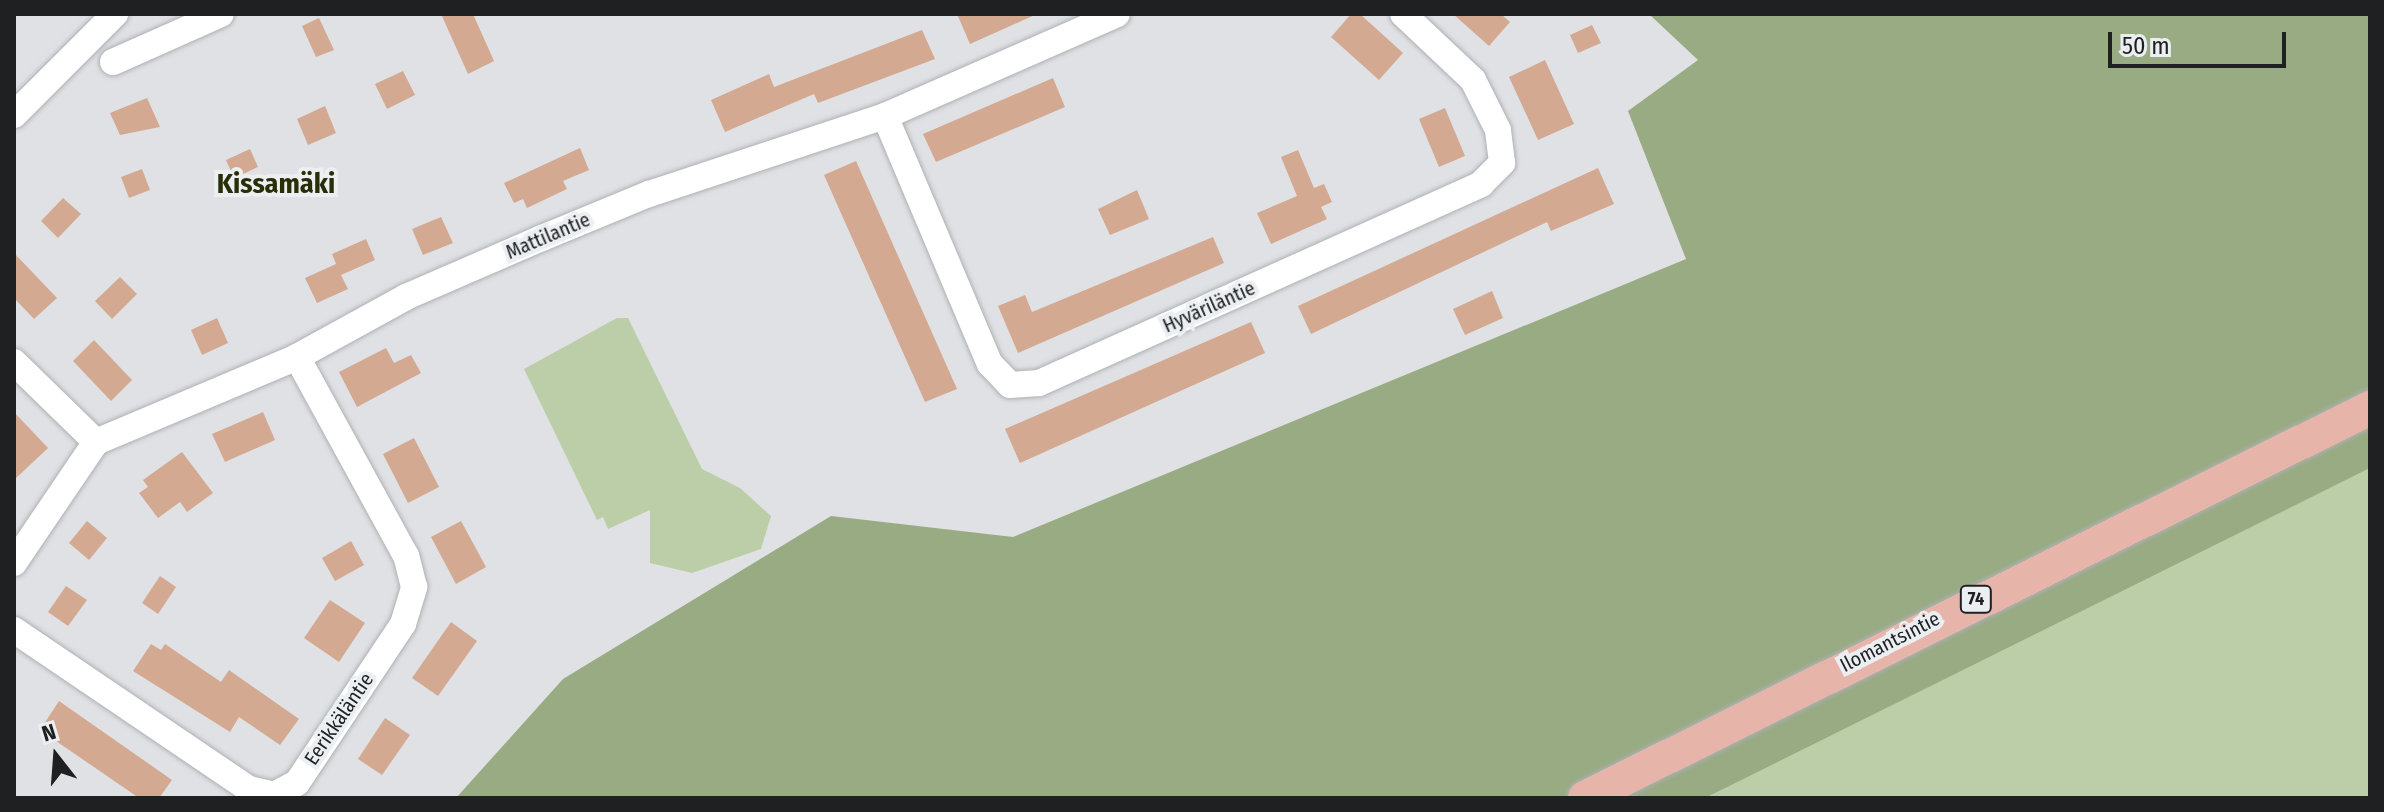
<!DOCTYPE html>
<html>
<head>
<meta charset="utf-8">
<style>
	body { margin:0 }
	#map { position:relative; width:2384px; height:812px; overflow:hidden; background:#dfe1e4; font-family:"Fira Sans Condensed",sans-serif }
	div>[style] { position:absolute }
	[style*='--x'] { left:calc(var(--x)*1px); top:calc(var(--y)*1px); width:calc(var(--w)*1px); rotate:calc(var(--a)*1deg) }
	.green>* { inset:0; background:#bccea7 }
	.forest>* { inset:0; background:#99ab83 }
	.building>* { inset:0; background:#d4a992 }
	.roads { filter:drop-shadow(0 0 2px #aeb1b4) drop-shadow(0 0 2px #aeb1b4) }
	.minor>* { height:26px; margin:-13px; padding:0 13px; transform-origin:13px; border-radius:13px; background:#fff }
	.major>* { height:34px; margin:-17px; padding:0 17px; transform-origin:17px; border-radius:17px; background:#e7b4a9 }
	span { translate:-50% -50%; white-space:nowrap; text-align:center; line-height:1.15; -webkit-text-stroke:8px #eceff2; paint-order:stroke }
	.shield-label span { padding:2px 6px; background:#eceff2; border:2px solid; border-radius:6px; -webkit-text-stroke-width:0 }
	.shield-label { font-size:18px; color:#1f2021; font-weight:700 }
	.street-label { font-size:20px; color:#1f2021 }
	.district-label { font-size:28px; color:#292e06; font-weight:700 }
	.frame { position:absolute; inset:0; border:16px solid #1f2021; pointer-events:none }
	.north { position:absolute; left:16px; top:716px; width:80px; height:80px; -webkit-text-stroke:6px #eceff2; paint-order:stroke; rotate:343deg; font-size:22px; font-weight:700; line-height:32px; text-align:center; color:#1f2021 }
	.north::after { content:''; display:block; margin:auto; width:28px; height:36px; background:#1f2021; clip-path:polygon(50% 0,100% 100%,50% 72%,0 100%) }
	.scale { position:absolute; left:2108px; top:32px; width:178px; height:36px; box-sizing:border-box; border:4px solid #1f2021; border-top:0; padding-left:10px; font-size:24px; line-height:28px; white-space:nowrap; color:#1f2021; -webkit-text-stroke:6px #eceff2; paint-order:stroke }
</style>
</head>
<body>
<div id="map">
	<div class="green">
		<i style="clip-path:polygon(617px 318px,628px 318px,702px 469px,740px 488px,771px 516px,761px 549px,692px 573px,650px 563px,650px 510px,608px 529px,603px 517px,597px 520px,524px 369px)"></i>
		<i style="clip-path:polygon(2370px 468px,2370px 798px,1705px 798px,1867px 714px)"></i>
	</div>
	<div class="forest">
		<i style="clip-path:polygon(1649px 14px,2370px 14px,2370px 468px,1705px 798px,456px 798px,563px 679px,831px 516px,1013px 537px,1686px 259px,1628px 111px,1698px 60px)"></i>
	</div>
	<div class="building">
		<i style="clip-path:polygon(441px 14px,473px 14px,494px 61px,468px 74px)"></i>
		<i style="clip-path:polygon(957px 14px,1037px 14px,970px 44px)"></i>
		<i style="clip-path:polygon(1351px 14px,1360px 14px,1403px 53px,1379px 80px,1331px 37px)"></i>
		<i style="clip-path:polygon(1453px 14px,1501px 14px,1510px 22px,1489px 46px)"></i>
		<i style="clip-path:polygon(319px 18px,334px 50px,316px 57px,302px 26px)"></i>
		<i style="clip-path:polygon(1592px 25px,1601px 43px,1578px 53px,1570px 35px)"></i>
		<i style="clip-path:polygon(922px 30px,935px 59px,818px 103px,814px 94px,725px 132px,711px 100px,769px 74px,774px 87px)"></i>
		<i style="clip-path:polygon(1545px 60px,1574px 124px,1538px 140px,1509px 77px)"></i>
		<i style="clip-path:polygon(403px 71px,415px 95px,387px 109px,375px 84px)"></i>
		<i style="clip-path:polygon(1053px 78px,1065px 107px,936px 162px,923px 134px)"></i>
		<i style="clip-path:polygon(147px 98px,160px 127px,120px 135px,110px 113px)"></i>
		<i style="clip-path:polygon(325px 106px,336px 133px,308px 145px,297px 119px)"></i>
		<i style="clip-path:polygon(1445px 108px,1465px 156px,1439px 167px,1419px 119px)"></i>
		<i style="clip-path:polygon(580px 148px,589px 170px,563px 181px,567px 189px,527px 208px,523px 199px,514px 203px,504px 183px)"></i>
		<i style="clip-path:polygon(250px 149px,258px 167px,234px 178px,226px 160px)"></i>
		<i style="clip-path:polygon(1298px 150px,1314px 188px,1324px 184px,1332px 202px,1321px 207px,1327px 219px,1271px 244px,1257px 213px,1297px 196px,1281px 157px)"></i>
		<i style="clip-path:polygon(856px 161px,957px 389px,925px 402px,824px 175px)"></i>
		<i style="clip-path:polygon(1598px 168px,1614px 204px,1551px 231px,1547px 222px,1311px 334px,1298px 306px)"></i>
		<i style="clip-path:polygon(142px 169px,150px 190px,129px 198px,121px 177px)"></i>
		<i style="clip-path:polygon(1137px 190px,1149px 219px,1110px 235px,1098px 209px)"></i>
		<i style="clip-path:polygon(63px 198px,81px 214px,58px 238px,41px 221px)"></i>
		<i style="clip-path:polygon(441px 217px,453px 243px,423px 255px,412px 229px)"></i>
		<i style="clip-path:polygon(1213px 237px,1224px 263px,1018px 353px,998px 306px,1025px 295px,1032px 312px)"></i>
		<i style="clip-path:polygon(366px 239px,375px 260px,341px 275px,348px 289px,317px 303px,305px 278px,336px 264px,332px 254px)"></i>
		<i style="clip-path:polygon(14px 253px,57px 298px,34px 319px,14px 298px)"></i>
		<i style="clip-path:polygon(120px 277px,137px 294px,112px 319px,95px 301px)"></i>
		<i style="clip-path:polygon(1492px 291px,1503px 318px,1465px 335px,1453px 309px)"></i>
		<i style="clip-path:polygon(217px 318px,228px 343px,202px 355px,191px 330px)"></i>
		<i style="clip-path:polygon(1251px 322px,1265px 353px,1020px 463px,1005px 429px)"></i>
		<i style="clip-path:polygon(94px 340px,132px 380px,111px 401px,73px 361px)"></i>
		<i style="clip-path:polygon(386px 348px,394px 363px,411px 355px,421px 373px,357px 407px,339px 372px)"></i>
		<i style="clip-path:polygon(14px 412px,48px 448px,14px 480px)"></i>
		<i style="clip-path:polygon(263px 412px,275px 440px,225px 462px,212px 434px)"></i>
		<i style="clip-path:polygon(414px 438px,439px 487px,408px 503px,383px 454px)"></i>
		<i style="clip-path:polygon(182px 452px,213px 493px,187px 512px,180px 502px,158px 518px,139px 493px,148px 487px,143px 480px)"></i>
		<i style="clip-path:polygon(87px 521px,107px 538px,89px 560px,69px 543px)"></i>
		<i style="clip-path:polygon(461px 521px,486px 567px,456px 584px,431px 537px)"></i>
		<i style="clip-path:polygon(351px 541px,364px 565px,335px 581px,322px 558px)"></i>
		<i style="clip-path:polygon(160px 576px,176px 587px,158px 614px,142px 603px)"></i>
		<i style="clip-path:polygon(66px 586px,87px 600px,68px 626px,48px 612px)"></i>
		<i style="clip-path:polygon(330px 600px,365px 623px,339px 662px,304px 638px)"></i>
		<i style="clip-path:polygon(451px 622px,477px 641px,438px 696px,412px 678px)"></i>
		<i style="clip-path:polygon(151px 644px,161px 650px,165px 644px,221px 682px,229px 670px,299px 719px,280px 745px,239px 717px,230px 732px,133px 671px)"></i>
		<i style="clip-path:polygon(59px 701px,172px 780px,159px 798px,139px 798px,40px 730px)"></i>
		<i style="clip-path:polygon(385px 718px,410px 735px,382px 775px,358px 759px)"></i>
	</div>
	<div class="roads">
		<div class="minor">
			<i style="--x:113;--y:62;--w:118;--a:-24"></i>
			<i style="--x:14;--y:115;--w:143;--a:-45"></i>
			<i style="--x:885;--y:116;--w:269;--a:67.1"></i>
			<i style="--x:990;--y:364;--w:29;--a:46"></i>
			<i style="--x:1010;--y:385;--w:29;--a:-4"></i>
			<i style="--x:1039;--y:383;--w:485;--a:-24.2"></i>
			<i style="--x:1481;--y:184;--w:30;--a:-45"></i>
			<i style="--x:1502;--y:163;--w:33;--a:-97"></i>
			<i style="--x:1498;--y:130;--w:56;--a:-116.6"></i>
			<i style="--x:1473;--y:80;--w:96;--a:-136.7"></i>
			<i style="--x:14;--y:362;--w:115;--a:44.3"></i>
			<i style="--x:96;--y:442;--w:218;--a:-22.9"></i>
			<i style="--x:297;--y:357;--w:124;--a:-28.8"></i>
			<i style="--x:406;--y:297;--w:148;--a:-23.5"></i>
			<i style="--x:542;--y:238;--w:116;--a:-22.4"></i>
			<i style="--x:649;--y:194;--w:249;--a:-18.3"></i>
			<i style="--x:885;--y:116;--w:253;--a:-23.7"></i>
			<i style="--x:14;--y:563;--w:146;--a:-55.9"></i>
			<i style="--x:14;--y:630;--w:284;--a:34.1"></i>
			<i style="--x:249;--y:789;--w:26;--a:13"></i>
			<i style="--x:274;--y:795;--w:26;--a:-28"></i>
			<i style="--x:297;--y:783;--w:191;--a:-56.3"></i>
			<i style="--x:403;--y:624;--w:39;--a:-73"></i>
			<i style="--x:414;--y:587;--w:32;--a:-104"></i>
			<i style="--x:406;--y:556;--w:227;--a:-118.7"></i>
		</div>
		<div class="major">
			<i style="--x:1585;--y:798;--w:877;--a:-26.42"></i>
		</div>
	</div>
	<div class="shield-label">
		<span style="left:1976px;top:599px">74</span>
	</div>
	<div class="street-label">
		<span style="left:548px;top:236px;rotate:-23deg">Mattilantie</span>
		<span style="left:1209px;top:307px;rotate:-24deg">Hyväriläntie</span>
		<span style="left:1890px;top:642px;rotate:-27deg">Ilomantsintie</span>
		<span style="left:339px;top:719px;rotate:-56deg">Eerikkäläntie</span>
	</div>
	<div class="district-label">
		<span style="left:276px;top:184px">Kissamäki</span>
	</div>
	<div class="frame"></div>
	<div class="north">N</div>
	<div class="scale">50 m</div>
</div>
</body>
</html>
